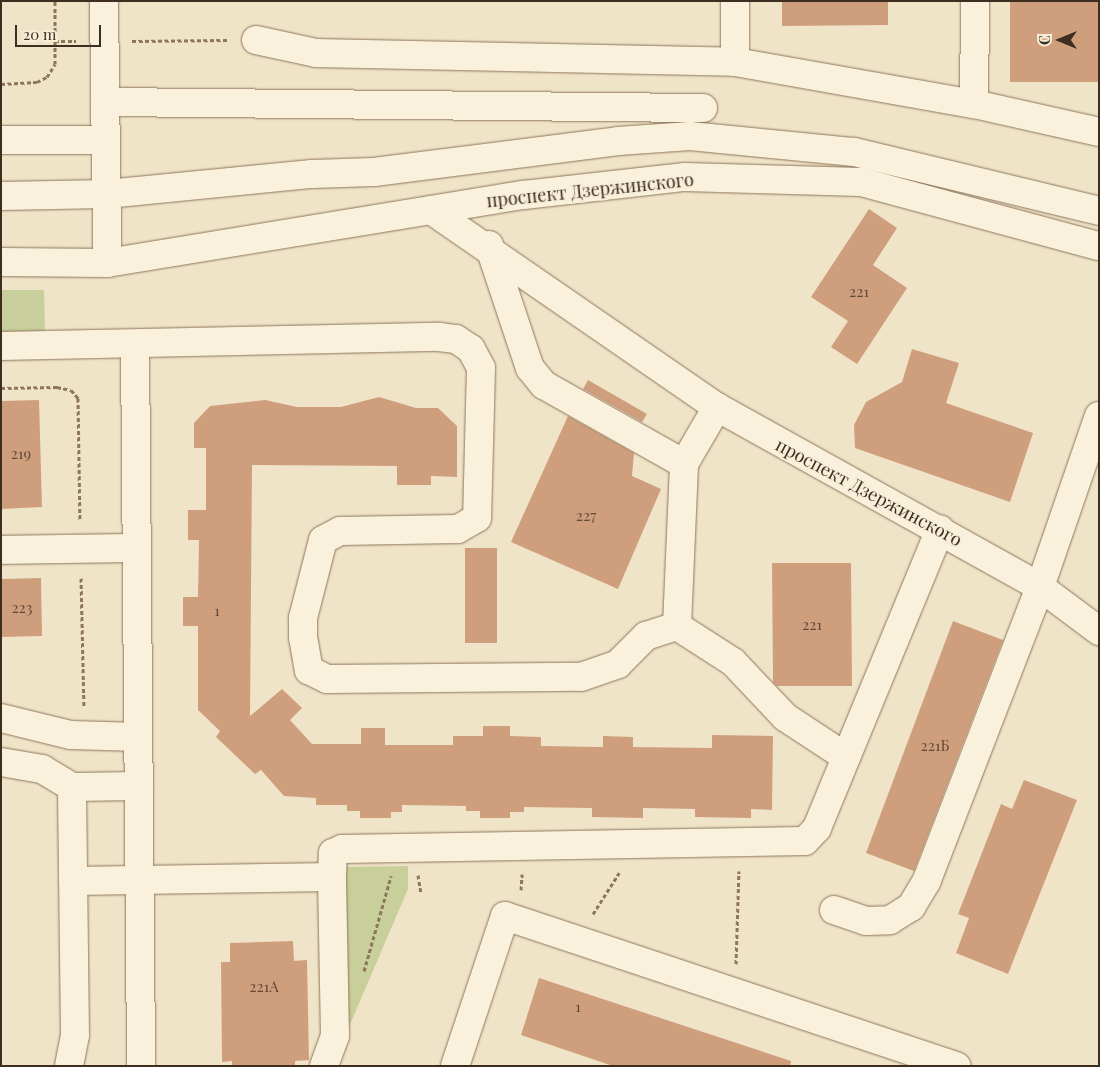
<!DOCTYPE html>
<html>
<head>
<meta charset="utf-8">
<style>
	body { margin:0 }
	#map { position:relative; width:1100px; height:1067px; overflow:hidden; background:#f0e4c8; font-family:"Playfair Display",serif }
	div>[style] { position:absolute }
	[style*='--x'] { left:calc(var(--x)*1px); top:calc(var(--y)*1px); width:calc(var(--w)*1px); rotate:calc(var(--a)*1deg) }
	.green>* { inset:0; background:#c9cf9b }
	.building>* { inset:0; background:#cf9f7d }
	.path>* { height:3px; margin-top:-1.5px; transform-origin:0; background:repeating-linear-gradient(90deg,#8d765c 0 4px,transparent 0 6.5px) }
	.roads { filter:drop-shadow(0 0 1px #8d765c) drop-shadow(0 0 1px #8d765c) }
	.minor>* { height:28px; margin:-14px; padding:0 14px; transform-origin:14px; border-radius:14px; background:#faf1dc }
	span { translate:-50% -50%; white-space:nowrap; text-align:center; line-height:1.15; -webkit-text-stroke:4px #f7eed8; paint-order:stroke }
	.number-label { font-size:15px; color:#624a37 }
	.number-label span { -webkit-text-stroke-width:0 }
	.street-label { font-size:18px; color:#3d2e20 }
	.frame { position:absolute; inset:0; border:2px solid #3d2e20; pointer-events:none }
	.north { position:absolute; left:1035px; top:15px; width:50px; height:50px; -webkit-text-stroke:4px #f7eed8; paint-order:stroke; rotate:270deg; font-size:14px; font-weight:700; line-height:20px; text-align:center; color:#3d2e20 }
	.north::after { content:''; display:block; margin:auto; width:18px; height:22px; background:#3d2e20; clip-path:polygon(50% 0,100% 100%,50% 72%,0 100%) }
	.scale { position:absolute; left:15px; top:25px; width:86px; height:22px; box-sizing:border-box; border:2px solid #3d2e20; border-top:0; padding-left:6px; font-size:15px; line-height:18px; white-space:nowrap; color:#3d2e20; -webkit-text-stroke:4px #f7eed8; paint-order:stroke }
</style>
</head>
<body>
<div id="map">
	<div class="green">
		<i style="clip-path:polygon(1px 290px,44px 290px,45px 332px,1px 333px)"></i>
		<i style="clip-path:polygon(408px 866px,408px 889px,346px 1034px,344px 867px)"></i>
	</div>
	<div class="building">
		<i style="clip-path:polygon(782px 1px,888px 1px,888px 25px,782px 26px)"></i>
		<i style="clip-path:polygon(1010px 1px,1099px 1px,1099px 82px,1010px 82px)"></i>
		<i style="clip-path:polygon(869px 209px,897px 228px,873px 265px,907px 288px,857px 364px,831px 347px,848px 321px,811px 297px)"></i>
		<i style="clip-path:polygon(912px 349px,959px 363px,946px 403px,1033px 433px,1010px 502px,855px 448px,854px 425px,866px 402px,902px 382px)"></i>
		<i style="clip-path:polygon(588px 380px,647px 414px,642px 422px,583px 389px)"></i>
		<i style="clip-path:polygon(379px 397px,416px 408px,438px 408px,457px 426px,457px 477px,431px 476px,431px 485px,397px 485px,397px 466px,252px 465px,250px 716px,282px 689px,302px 708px,290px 720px,312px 744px,361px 744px,361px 728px,385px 728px,385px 745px,453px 745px,453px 736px,483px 736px,483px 726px,510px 726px,510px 736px,541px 737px,541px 746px,603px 747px,603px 736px,633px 737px,633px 747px,712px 748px,712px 735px,773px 736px,772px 810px,751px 809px,751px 818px,695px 817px,695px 809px,643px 808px,643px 818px,592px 817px,592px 808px,524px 807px,524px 812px,510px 812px,510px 818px,480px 818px,480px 811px,466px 811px,466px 806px,402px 805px,402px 812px,391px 812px,391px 818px,360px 818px,360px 811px,347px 811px,347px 805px,316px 805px,316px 798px,284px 796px,261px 770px,255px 774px,216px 737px,220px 731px,198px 710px,198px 626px,183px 626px,183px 597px,198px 597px,199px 540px,188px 540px,188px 510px,206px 510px,206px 448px,194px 448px,194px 423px,210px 406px,265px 400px,297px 407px,341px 407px)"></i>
		<i style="clip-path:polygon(39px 400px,42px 507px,1px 509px,1px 401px)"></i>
		<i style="clip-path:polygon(568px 416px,634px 453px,632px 476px,661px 489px,618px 589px,511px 542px)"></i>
		<i style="clip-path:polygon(465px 548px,497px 548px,497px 643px,465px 643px)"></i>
		<i style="clip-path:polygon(772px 563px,851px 563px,852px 686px,777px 686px,773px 682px)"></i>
		<i style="clip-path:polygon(41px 578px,42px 636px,1px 637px,1px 579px)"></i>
		<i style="clip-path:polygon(953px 621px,1003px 640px,914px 871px,866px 853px)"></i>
		<i style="clip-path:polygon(1024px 780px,1077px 800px,1008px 974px,956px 953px,969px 918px,958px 914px,1001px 804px,1012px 809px)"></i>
		<i style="clip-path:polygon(293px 941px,294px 961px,307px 960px,309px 1060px,295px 1061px,295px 1066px,232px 1066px,232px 1061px,222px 1062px,221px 962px,230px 962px,230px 943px)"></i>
		<i style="clip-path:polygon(539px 978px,791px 1061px,790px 1066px,613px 1066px,521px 1035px)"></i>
	</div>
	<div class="path">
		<i style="--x:55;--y:41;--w:21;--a:0"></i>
		<i style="--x:132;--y:41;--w:96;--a:-0.6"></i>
		<i style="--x:1;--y:84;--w:36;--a:-3"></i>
		<i style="--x:37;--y:82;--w:11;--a:-27"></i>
		<i style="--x:47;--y:77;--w:15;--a:-58"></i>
		<i style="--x:55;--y:64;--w:63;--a:-90"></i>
		<i style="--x:1;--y:388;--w:56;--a:-1"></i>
		<i style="--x:57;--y:387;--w:14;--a:12"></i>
		<i style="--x:71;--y:390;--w:11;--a:49"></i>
		<i style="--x:78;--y:398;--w:123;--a:89.1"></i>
		<i style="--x:81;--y:578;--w:128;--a:88.7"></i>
		<i style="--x:418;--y:875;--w:19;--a:81"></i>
		<i style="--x:521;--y:890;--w:16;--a:-86"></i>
		<i style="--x:593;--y:914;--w:49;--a:-57.6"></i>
		<i style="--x:736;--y:964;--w:93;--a:-88.2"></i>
		<i style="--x:364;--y:971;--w:99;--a:-74.1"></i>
	</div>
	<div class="roads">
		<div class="minor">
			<i style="--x:104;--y:1;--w:262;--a:89.3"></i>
			<i style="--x:256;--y:40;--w:61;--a:12.2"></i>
			<i style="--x:316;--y:53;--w:419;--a:1.2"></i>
			<i style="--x:735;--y:62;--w:243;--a:10"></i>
			<i style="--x:974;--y:104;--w:128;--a:12.6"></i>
			<i style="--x:735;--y:62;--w:61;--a:-90"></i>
			<i style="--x:106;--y:102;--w:597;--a:0.58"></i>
			<i style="--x:974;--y:104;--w:103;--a:-89.4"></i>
			<i style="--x:1;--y:140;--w:105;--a:0"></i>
			<i style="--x:1;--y:196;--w:106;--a:-1.1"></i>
			<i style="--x:107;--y:194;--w:206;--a:-5.6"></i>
			<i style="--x:312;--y:174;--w:62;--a:-1.8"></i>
			<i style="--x:374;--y:172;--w:246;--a:-7.2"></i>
			<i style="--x:618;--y:141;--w:72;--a:-4"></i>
			<i style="--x:690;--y:136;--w:165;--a:5.6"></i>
			<i style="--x:854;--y:152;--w:252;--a:13.5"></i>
			<i style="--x:431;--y:210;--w:347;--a:34.6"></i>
			<i style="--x:717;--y:407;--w:370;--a:29.1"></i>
			<i style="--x:1040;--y:587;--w:74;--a:36.7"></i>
			<i style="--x:489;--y:245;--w:130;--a:71.6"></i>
			<i style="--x:530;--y:368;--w:22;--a:51"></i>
			<i style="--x:544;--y:385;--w:161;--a:29.4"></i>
			<i style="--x:684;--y:464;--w:66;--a:-59.9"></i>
			<i style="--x:1;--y:262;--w:106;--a:0.5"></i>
			<i style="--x:107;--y:263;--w:423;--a:-9.3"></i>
			<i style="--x:524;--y:195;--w:162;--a:-6.4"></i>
			<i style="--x:685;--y:177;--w:176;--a:1.6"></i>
			<i style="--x:861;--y:182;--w:246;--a:15.1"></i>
			<i style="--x:135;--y:344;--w:722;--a:89.52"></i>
			<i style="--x:1;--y:346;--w:438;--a:-1.2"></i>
			<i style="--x:439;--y:337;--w:17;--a:7"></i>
			<i style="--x:456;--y:339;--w:18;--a:34"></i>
			<i style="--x:471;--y:349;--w:21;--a:62"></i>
			<i style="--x:481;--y:368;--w:150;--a:91.5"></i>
			<i style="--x:477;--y:518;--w:22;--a:150"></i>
			<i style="--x:458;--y:529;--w:118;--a:179"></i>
			<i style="--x:340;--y:531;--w:19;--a:152"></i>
			<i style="--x:323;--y:540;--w:81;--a:104.4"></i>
			<i style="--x:303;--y:618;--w:19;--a:90"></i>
			<i style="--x:303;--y:637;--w:34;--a:80"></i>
			<i style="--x:309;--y:670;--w:20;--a:27"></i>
			<i style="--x:327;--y:679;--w:254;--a:-0.5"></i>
			<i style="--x:581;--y:677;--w:39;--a:-19"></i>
			<i style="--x:618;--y:664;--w:40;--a:-45"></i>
			<i style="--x:646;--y:636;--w:33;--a:-18"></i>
			<i style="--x:677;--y:626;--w:162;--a:-87.5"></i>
			<i style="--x:1;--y:550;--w:134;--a:-0.9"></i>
			<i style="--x:677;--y:626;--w:67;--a:32.7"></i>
			<i style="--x:733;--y:662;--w:76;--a:46.6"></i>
			<i style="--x:785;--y:717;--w:73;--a:33.3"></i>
			<i style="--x:1;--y:718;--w:72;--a:13.7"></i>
			<i style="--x:71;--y:735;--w:67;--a:1.7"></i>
			<i style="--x:1;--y:762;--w:42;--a:9.7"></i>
			<i style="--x:42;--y:769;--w:35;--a:31"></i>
			<i style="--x:73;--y:881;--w:259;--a:-0.9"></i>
			<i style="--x:332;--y:877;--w:24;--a:-88"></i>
			<i style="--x:333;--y:853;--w:10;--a:-24"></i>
			<i style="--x:342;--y:849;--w:463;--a:-1"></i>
			<i style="--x:805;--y:841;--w:18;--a:-47"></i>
			<i style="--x:817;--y:828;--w:323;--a:-67.6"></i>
			<i style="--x:834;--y:910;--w:34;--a:19"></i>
			<i style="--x:866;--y:921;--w:24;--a:-2"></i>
			<i style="--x:890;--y:920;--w:25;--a:-32"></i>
			<i style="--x:911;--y:907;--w:31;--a:-59"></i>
			<i style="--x:927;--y:880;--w:314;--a:-68.9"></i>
			<i style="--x:1040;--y:587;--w:181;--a:-71"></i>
			<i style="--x:69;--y:1066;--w:32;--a:-79"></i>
			<i style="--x:75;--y:1035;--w:248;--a:-90.7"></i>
			<i style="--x:72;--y:787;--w:67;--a:-0.9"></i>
			<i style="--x:324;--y:1066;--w:32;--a:-70"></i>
			<i style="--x:335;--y:1036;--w:159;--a:-91.1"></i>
			<i style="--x:455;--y:1066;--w:158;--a:-71.6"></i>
			<i style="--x:505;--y:916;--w:476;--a:18.4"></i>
		</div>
	</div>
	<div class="number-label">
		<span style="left:859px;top:292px">221</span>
		<span style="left:21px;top:454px">219</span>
		<span style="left:586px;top:516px">227</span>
		<span style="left:22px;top:608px">223</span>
		<span style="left:217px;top:611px">1</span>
		<span style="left:812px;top:625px">221</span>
		<span style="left:935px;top:746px">221Б</span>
		<span style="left:264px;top:987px">221А</span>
		<span style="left:578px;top:1007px">1</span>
	</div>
	<div class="street-label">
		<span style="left:590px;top:190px;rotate:-6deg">проспект Дзержинского</span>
		<span style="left:869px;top:492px;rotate:28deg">проспект Дзержинского</span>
	</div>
	<div class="frame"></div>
	<div class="north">С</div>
	<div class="scale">20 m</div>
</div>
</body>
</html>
